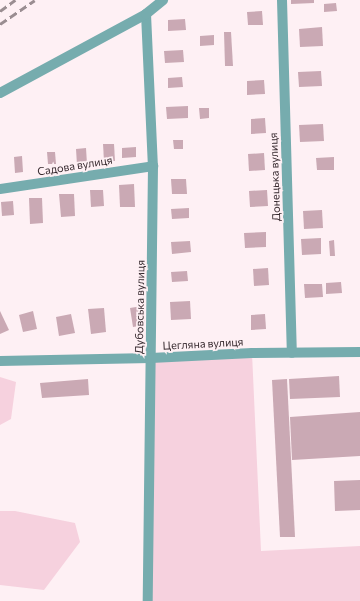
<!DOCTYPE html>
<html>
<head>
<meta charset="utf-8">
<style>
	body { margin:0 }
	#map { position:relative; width:360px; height:601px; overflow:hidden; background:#fef0f4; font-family:Commissioner,sans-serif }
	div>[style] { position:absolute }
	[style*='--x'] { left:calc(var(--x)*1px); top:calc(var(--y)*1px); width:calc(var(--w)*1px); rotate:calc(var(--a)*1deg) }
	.green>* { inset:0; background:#f6d1de }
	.building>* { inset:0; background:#caa9b4 }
	.minor>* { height:10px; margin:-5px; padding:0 5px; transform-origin:5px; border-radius:5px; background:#76acae }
	.rail>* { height:3px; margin-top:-1.5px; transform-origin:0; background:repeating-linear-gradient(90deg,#9a8d91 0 8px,transparent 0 12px) }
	span { translate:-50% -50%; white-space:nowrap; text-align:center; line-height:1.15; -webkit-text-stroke:3.5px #fef0f4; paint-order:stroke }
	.street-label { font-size:11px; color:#36292e }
</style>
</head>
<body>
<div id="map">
	<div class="green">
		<i style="clip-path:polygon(252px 353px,261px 551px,360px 546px,360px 601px,148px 601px,151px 358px)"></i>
		<i style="clip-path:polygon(0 377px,16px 382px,11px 419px,0 425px)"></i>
		<i style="clip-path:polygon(0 511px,15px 511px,75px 523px,80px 542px,44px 590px,0 585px)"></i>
	</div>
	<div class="building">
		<i style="clip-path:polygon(291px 0,314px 0,314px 3px,291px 4px)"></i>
		<i style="clip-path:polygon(336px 3px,337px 11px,324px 12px,324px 4px)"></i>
		<i style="clip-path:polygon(262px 11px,263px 25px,248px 25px,247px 12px)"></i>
		<i style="clip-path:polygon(185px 19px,186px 30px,168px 31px,168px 20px)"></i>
		<i style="clip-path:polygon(322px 27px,323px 46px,300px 47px,299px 29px)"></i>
		<i style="clip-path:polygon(224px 32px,231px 32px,233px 66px,225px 66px)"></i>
		<i style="clip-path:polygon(214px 35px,214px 45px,200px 46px,200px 36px)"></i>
		<i style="clip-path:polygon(183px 50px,184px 62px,165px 63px,164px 51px)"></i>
		<i style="clip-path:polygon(321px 71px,322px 86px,299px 87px,298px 72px)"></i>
		<i style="clip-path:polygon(182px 77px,183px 87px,168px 88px,168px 78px)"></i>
		<i style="clip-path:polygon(264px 80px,265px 94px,247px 95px,247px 81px)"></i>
		<i style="clip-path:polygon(188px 106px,188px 118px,167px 119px,166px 107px)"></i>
		<i style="clip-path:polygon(199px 108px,209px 108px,209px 118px,200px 119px)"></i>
		<i style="clip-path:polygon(265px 118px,266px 133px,251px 134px,251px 119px)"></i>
		<i style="clip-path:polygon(323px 124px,324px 141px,300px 142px,299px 125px)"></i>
		<i style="clip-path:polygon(173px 140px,183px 140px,183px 149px,174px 149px)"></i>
		<i style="clip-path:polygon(103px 144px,114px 144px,115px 161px,104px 161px)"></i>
		<i style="clip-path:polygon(136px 147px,136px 157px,122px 158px,122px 148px)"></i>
		<i style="clip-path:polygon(86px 148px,87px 164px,77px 165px,76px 149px)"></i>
		<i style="clip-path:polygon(47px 152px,55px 152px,56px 164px,48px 164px)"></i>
		<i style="clip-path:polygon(264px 153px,265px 170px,249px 171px,248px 154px)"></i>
		<i style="clip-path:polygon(22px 156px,23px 172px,15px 173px,14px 157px)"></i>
		<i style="clip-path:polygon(334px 157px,334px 170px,317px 170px,316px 158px)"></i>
		<i style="clip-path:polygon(171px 179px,186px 179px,187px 194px,172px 194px)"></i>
		<i style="clip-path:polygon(134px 184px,135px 207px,120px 207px,119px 185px)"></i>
		<i style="clip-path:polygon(90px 190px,103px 190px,104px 206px,91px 207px)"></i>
		<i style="clip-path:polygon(267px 190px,268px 206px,250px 207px,249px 191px)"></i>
		<i style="clip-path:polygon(59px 194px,74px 194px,75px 216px,61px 217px)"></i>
		<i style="clip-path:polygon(29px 198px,42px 198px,43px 223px,30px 224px)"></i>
		<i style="clip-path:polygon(13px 201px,14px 215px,2px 216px,1px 202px)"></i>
		<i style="clip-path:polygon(189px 208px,189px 218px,172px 219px,171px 209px)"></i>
		<i style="clip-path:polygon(322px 210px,323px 228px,304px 229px,303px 211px)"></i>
		<i style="clip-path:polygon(266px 232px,266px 247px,245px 248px,244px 233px)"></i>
		<i style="clip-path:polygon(321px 238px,321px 254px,302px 255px,301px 239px)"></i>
		<i style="clip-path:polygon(334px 240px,335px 256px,330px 256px,329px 241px)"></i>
		<i style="clip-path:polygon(190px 241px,191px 252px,172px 254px,171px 242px)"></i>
		<i style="clip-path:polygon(268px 268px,269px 285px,254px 286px,253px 269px)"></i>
		<i style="clip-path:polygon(187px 271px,188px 281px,172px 282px,171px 272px)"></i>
		<i style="clip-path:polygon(341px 282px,342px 293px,326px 294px,326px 283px)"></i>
		<i style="clip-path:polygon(304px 284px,322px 284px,323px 297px,305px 298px)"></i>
		<i style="clip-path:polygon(190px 301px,191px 319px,171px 320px,170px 302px)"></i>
		<i style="clip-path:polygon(142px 306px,145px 325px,133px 327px,130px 308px)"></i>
		<i style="clip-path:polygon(104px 308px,106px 332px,91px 334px,88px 309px)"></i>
		<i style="clip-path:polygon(0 311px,9px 330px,0 334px)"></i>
		<i style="clip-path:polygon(33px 311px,37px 329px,23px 332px,19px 315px)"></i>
		<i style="clip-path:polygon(71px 314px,75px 333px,59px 336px,56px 317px)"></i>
		<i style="clip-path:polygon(265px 314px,266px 329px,251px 330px,251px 315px)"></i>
		<i style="clip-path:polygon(339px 376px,340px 397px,290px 399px,289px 379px)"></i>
		<i style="clip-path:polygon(88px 379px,89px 395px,42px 398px,40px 383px)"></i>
		<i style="clip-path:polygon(287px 379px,295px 537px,280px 537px,272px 380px)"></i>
		<i style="clip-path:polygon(360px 412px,360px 456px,292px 460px,290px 417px)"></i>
		<i style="clip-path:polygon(360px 480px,360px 510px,335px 511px,334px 481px)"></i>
	</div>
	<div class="minor">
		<i style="--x:282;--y:0;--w:353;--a:88.4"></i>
		<i style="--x:146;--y:14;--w:152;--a:87.4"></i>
		<i style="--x:153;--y:166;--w:435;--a:90.7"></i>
		<i style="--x:0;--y:93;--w:166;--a:-28.4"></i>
		<i style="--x:146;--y:14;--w:22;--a:-39"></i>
		<i style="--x:0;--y:189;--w:155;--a:-8.5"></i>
		<i style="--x:0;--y:361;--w:151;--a:-1.1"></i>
		<i style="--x:151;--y:358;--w:101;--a:-2.8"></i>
		<i style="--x:252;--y:353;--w:108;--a:-0.5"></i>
	</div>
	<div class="rail">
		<i style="--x:0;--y:11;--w:19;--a:-36"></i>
		<i style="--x:0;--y:24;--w:42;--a:-34.4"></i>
	</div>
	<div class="street-label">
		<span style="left:75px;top:166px;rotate:-9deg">Садова вулиця</span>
		<span style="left:275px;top:177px;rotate:-92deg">Донецька вулиця</span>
		<span style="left:140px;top:307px;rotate:-89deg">Дубовська вулиця</span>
		<span style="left:203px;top:344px;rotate:-3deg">Цегляна вулиця</span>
	</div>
</div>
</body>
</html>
